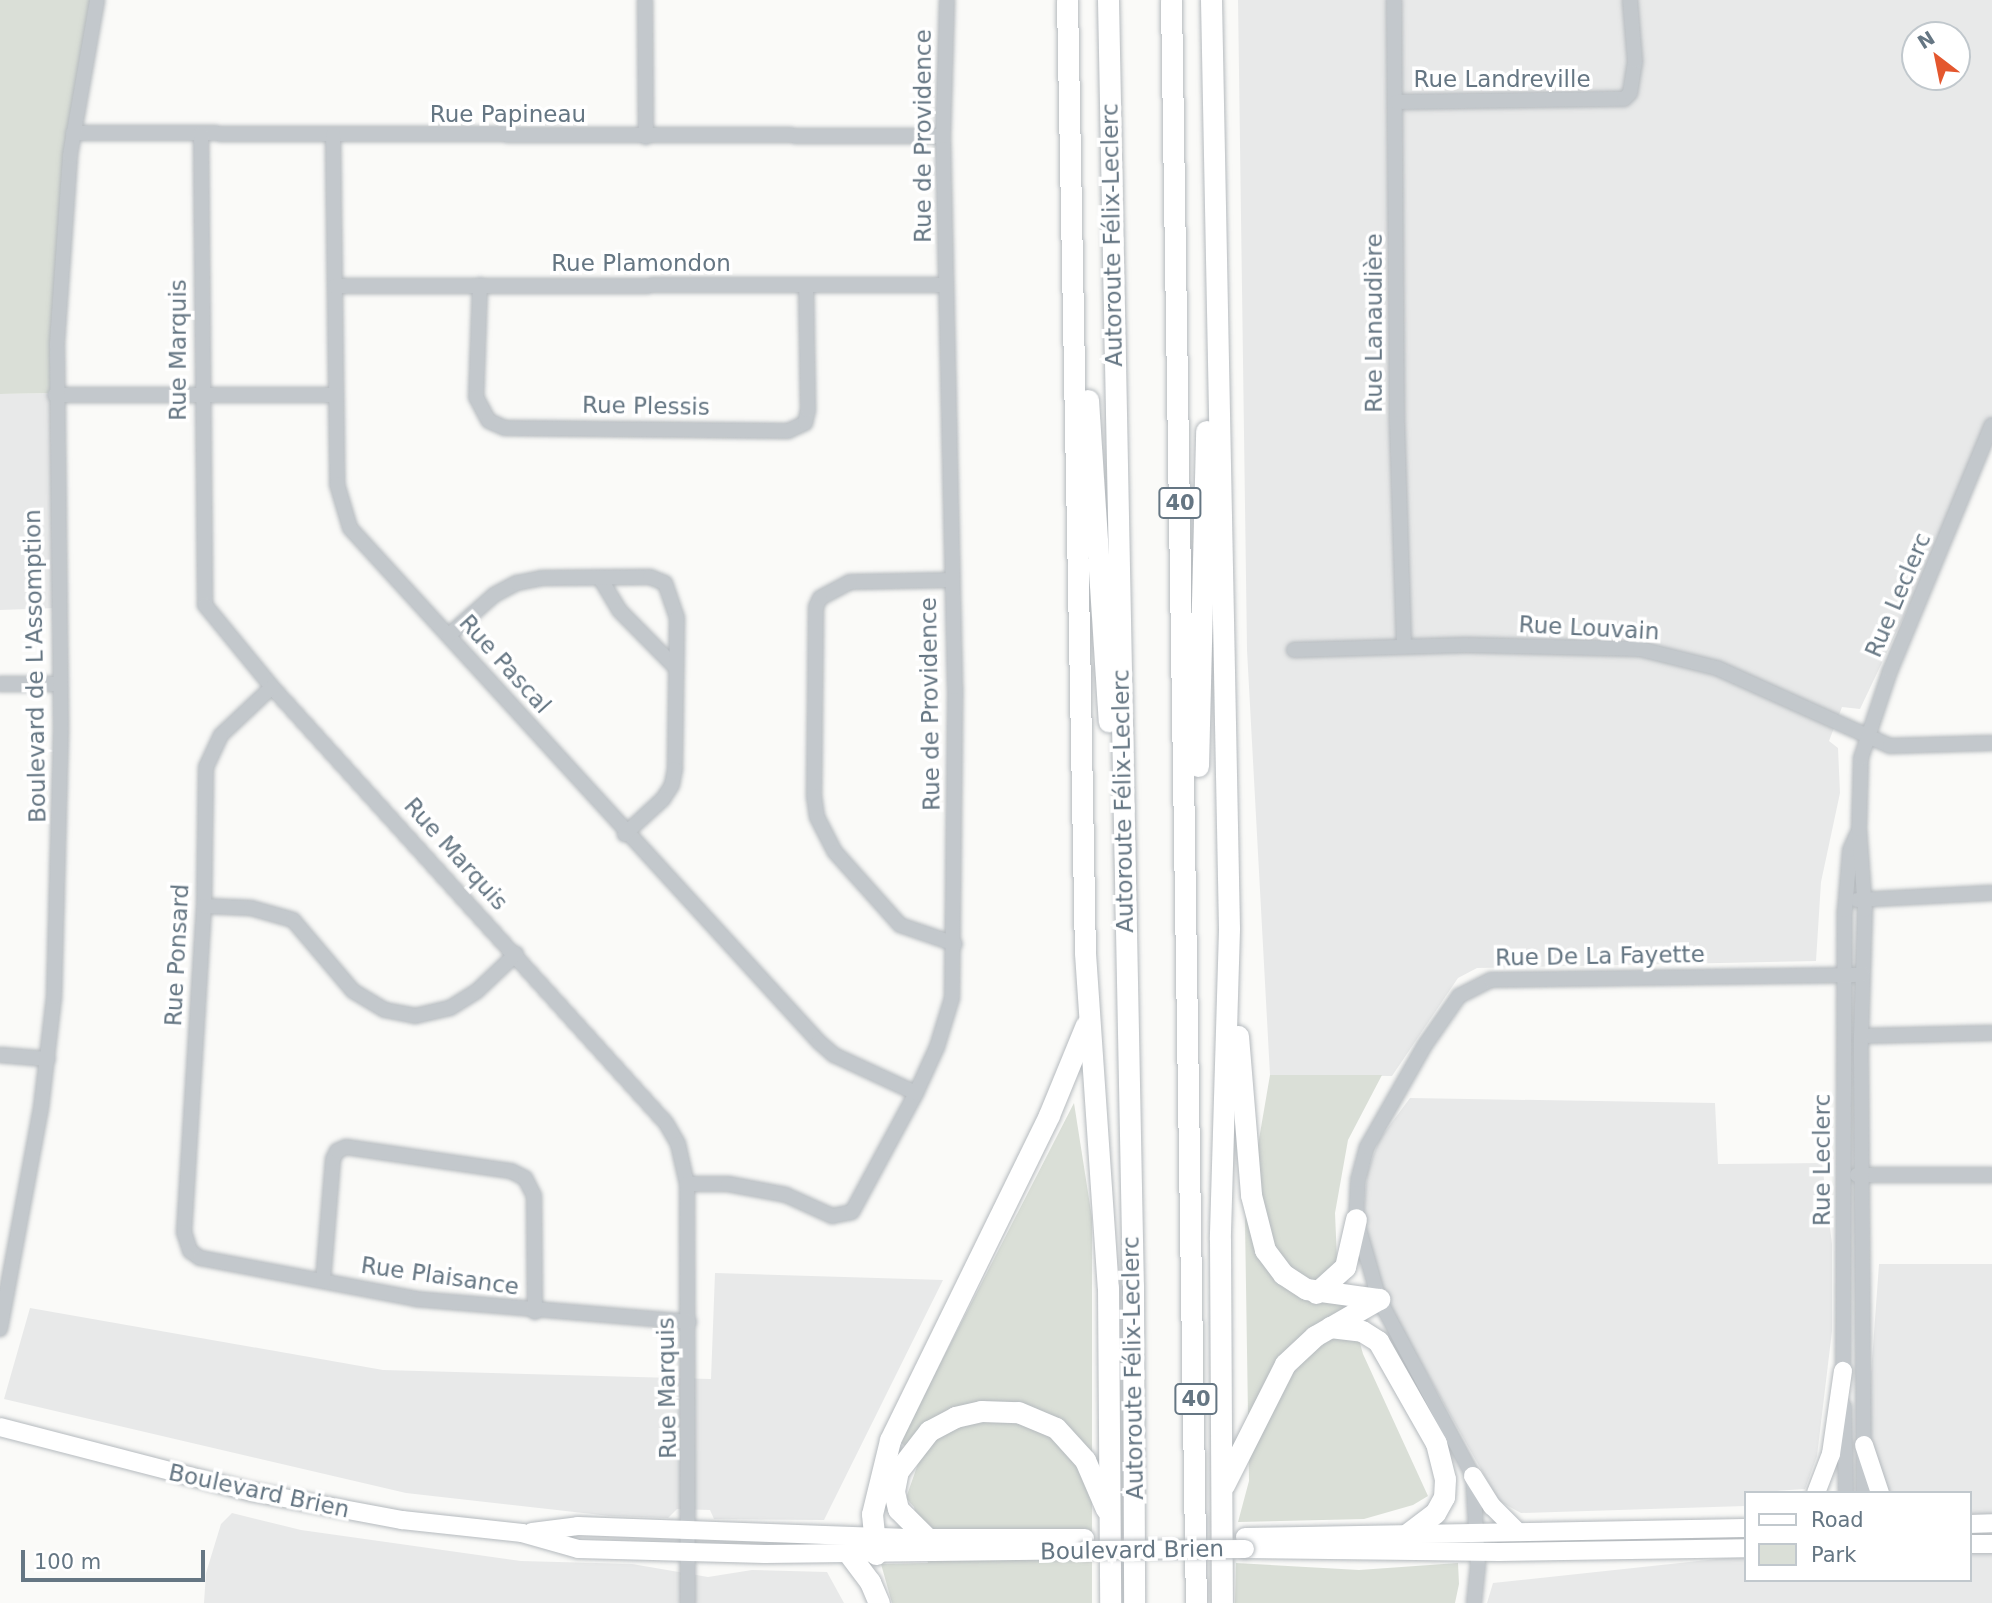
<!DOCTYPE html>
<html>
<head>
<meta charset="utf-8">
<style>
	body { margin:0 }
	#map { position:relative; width:1992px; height:1603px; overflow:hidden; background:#fafaf8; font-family:"DejaVu Sans",sans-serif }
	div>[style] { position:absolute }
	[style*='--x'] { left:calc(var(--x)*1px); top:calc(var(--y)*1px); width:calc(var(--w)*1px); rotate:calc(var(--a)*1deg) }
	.built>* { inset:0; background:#e8e9e9 }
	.green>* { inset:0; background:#dadfd7 }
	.roads { filter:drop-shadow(0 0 2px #b5babe) drop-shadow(0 0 2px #b5babe) }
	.minor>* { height:14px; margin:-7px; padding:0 7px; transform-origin:7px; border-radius:7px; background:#c3c8cc }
	.major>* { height:18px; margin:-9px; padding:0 9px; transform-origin:9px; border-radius:9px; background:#fff }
	.highway>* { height:21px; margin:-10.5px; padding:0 10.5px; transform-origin:10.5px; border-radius:10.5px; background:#fff }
	.bridges { filter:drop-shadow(0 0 2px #b5babe) drop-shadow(0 0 2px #b5babe) }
	.major-bridge>* { height:18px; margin:-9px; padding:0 9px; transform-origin:9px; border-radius:9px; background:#fff }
	span { translate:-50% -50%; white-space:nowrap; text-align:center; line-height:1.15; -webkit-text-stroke:7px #fff; paint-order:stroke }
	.shield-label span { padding:2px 5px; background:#fff; border:2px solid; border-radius:5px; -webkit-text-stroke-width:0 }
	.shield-label { font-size:21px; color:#657683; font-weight:700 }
	.street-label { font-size:23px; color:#657683 }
	.legend { position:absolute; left:1744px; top:1491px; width:228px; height:91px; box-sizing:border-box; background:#fff; border:2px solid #c1c8cd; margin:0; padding:9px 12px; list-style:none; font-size:21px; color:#657683 }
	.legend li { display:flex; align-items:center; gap:14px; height:35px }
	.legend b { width:35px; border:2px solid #c1c8cd }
	.north { position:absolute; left:1901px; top:21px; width:70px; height:70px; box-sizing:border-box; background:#fff; border:2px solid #c1c8cd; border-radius:50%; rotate:328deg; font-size:19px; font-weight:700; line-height:28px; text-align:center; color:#657683 }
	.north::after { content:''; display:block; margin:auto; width:24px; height:32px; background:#e4572e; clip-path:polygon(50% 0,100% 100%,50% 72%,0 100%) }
	.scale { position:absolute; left:21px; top:1550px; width:184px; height:32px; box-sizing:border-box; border:4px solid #657683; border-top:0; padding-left:9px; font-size:21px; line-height:24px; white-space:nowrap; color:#657683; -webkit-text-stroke:5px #fff; paint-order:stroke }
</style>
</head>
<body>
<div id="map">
	<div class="built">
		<i style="clip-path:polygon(evenodd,1238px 0,1992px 0,1992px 431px,1860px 709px,1842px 707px,1829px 741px,1838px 748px,1840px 793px,1821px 882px,1816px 961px,1477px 968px,1458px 978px,1392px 1076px,1270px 1075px,1247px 650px,1238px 0,1915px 35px,1957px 35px,1957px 77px,1915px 77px,1915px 35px)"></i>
		<i style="clip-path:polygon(55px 393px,56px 608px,0 610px,0 394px)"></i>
		<i style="clip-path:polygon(1410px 1098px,1715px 1103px,1718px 1164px,1822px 1163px,1832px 1244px,1832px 1331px,1817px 1456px,1805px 1489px,1745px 1493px,1745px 1506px,1521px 1513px,1499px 1501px,1383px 1296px,1363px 1223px,1367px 1173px,1379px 1140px)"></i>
		<i style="clip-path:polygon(1879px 1264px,1992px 1264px,1992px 1520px,1969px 1521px,1969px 1493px,1885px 1493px,1866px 1444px)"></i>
		<i style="clip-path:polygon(715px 1273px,943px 1280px,824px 1520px,714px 1519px,710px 1510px,677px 1509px,668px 1518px,610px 1516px,406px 1493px,4px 1399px,30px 1308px,383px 1370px,711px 1379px)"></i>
		<i style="clip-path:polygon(232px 1513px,301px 1530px,521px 1561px,632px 1564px,708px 1577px,752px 1570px,827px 1572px,844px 1603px,204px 1603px,206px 1573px,221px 1524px)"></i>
		<i style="clip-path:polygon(1969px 1544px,1992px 1544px,1992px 1603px,1487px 1603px,1493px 1583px,1745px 1556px,1745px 1580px,1969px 1580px)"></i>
	</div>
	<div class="green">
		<i style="clip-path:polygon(0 0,96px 0,84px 62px,55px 393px,0 394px)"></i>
		<i style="clip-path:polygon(1270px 1075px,1382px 1075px,1348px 1140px,1335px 1213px,1337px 1260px,1363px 1354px,1428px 1496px,1413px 1505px,1364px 1519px,1238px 1522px,1249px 1481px,1245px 1221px)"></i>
		<i style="clip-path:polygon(1074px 1103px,1092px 1218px,1092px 1603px,892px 1603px,881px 1564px,928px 1563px,914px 1507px,906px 1498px,920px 1458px,900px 1442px)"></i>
		<i style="clip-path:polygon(1236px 1563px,1359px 1570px,1458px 1563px,1459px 1584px,1455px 1603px,1235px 1603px)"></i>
	</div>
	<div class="roads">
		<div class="minor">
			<i style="--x:645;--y:0;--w:137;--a:89.6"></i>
			<i style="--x:1394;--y:0;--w:423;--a:89.6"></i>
			<i style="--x:1397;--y:423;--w:223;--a:88.2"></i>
			<i style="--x:1396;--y:102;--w:228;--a:-0.8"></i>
			<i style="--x:1624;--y:99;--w:8;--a:-45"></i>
			<i style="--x:1630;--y:93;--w:32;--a:-81"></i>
			<i style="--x:1635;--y:61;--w:61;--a:-94.7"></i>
			<i style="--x:73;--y:133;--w:870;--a:0.2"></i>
			<i style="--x:201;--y:134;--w:471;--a:89.5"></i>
			<i style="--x:205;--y:605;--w:106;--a:50.7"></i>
			<i style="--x:272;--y:687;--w:588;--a:47.9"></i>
			<i style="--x:666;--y:1123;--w:24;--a:60"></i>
			<i style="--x:678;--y:1144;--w:41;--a:77.3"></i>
			<i style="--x:687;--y:1184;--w:419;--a:89.9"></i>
			<i style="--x:333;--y:135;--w:349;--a:89.3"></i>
			<i style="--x:337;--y:484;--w:46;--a:73.5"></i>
			<i style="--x:350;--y:528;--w:696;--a:47.62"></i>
			<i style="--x:819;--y:1042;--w:20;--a:41"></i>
			<i style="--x:834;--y:1055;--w:90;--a:24.9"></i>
			<i style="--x:480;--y:285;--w:112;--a:92"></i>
			<i style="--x:476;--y:397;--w:27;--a:62"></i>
			<i style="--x:489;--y:421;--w:17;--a:24"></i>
			<i style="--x:505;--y:428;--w:283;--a:0.6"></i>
			<i style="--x:788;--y:431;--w:19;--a:-25"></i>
			<i style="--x:805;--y:423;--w:13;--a:-77"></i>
			<i style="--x:808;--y:410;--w:123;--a:-90.9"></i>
			<i style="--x:336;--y:286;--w:610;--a:-0.09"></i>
			<i style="--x:55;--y:395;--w:281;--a:0"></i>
			<i style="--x:600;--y:578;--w:37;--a:59"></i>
			<i style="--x:619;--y:610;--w:77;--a:45.5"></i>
			<i style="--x:950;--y:580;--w:100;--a:178.9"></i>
			<i style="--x:850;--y:582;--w:34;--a:152"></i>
			<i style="--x:820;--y:598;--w:10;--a:114"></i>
			<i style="--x:816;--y:607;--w:189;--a:90.6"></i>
			<i style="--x:814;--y:796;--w:21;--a:82"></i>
			<i style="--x:817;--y:817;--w:39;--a:63"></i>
			<i style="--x:835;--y:852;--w:98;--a:48.3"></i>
			<i style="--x:900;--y:925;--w:58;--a:19.1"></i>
			<i style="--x:449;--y:635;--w:60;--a:-41.6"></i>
			<i style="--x:494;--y:595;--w:26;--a:-28"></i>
			<i style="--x:517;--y:583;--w:25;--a:-11"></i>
			<i style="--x:542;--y:578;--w:108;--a:-0.5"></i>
			<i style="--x:650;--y:577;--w:16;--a:22"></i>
			<i style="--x:665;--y:583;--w:37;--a:71"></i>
			<i style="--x:677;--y:618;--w:151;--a:90.8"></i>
			<i style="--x:675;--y:769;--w:16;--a:101"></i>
			<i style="--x:672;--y:785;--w:17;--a:123"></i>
			<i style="--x:663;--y:799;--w:52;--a:137.4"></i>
			<i style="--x:1294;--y:650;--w:172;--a:-1.7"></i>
			<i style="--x:1466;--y:645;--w:174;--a:1.3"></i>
			<i style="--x:1640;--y:649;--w:79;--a:13.9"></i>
			<i style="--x:1717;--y:668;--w:190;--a:24.3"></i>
			<i style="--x:1890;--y:746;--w:102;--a:-1.7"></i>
			<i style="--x:0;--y:684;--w:58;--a:0"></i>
			<i style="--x:272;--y:687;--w:70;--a:136.7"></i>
			<i style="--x:221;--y:735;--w:35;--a:115"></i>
			<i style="--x:206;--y:767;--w:139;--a:90.8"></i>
			<i style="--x:204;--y:906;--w:327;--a:93.5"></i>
			<i style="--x:184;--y:1232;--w:20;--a:72"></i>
			<i style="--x:190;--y:1251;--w:12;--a:35"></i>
			<i style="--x:200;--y:1258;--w:220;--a:10.7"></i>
			<i style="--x:416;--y:1299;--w:274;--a:4.8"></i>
			<i style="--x:1857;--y:900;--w:135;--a:-3"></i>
			<i style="--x:204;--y:906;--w:47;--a:2.4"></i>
			<i style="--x:251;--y:908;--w:44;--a:15.9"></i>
			<i style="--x:293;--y:920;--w:93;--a:49.8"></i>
			<i style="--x:353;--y:991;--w:37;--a:31"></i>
			<i style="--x:385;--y:1010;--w:31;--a:11"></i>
			<i style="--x:415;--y:1016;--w:36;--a:-13"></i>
			<i style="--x:450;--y:1008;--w:32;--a:-32"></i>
			<i style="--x:477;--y:991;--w:54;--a:-43.5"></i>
			<i style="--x:1861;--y:1036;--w:131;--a:-1.3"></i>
			<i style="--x:0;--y:1055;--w:48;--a:4.8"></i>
			<i style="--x:1857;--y:1175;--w:135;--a:0"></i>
			<i style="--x:687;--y:1184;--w:41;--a:0"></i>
			<i style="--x:728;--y:1184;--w:59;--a:10.7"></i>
			<i style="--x:786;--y:1195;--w:51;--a:24.5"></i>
			<i style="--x:832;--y:1216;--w:20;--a:-11"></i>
			<i style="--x:852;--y:1212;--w:135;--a:-61.7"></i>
			<i style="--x:916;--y:1093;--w:51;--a:-65.5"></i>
			<i style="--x:937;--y:1047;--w:51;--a:-73"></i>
			<i style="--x:952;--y:998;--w:311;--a:-89.4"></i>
			<i style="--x:955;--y:687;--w:551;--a:-91.25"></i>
			<i style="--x:943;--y:136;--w:136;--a:-88.3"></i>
			<i style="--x:323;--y:1281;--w:122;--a:-85.3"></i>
			<i style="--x:333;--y:1159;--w:9;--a:-63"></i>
			<i style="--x:337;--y:1151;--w:10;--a:-24"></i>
			<i style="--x:346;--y:1147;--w:167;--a:8.3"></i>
			<i style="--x:511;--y:1171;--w:16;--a:27"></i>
			<i style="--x:525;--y:1178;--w:20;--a:63"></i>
			<i style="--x:534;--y:1196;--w:116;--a:89.5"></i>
			<i style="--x:0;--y:1329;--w:225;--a:-79.5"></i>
			<i style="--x:41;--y:1108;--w:112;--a:-83.3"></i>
			<i style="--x:54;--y:997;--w:268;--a:-88.5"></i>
			<i style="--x:61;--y:729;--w:387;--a:-90.6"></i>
			<i style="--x:57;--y:342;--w:187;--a:-86"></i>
			<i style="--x:70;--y:155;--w:157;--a:-80.1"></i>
			<i style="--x:1843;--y:1379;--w:469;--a:-89.8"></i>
			<i style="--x:1845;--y:910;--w:60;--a:-85.2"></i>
			<i style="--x:1850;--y:850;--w:17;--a:-66"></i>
			<i style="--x:1844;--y:1406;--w:87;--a:88.7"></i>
			<i style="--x:1864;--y:1493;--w:457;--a:-90.4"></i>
			<i style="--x:1861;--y:1036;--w:126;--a:-88.2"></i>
			<i style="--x:1865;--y:910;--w:81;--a:-94.2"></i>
			<i style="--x:1859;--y:829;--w:71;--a:-88.4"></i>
			<i style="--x:1861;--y:758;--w:92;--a:-71.6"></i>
			<i style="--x:1890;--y:671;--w:266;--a:-67.5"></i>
			<i style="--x:1474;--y:1603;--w:37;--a:-84"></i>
			<i style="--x:1478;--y:1566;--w:90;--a:-93.2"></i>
			<i style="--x:1473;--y:1476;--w:200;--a:-118"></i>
			<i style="--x:1379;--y:1299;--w:83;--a:-106"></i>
			<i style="--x:1356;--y:1219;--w:39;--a:-87"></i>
			<i style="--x:1358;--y:1180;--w:34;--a:-75"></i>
			<i style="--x:1367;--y:1147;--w:117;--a:-60.4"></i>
			<i style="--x:1425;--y:1045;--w:60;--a:-55.2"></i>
			<i style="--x:1459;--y:996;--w:36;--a:-27"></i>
			<i style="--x:1491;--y:980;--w:372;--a:-0.8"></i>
		</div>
		<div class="major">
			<i style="--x:0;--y:1427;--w:260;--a:14.5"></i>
			<i style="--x:252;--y:1492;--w:153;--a:10.6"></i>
			<i style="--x:402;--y:1520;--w:121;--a:6.2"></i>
			<i style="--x:522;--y:1533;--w:58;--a:15.9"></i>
			<i style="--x:578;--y:1549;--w:187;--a:1.5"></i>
			<i style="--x:765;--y:1554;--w:321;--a:-0.7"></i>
			<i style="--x:1864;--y:1445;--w:51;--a:71.6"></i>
			<i style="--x:1473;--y:1476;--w:36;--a:58"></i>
			<i style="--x:1492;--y:1506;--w:35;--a:45"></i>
			<i style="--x:1816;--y:1493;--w:42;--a:-69"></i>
			<i style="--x:1831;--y:1454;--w:84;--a:-81.8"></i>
			<i style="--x:1969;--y:1524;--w:23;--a:-2"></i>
			<i style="--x:532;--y:1532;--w:46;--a:-7.4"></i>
			<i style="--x:578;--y:1526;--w:323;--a:2.1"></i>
			<i style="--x:901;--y:1538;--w:184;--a:0"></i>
			<i style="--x:1245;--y:1537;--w:500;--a:-1.03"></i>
			<i style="--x:1969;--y:1544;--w:23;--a:0"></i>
			<i style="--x:1245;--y:1549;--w:254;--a:0.7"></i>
			<i style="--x:1499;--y:1552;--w:246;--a:-0.9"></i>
		</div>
		<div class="highway">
			<i style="--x:1067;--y:0;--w:953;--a:88.92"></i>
			<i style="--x:1085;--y:953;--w:335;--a:86.1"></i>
			<i style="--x:1108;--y:1287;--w:316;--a:89.6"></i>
			<i style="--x:1108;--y:0;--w:1285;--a:88.89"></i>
			<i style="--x:1133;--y:1285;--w:318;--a:89.8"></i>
			<i style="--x:1171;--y:0;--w:1603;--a:89.11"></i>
			<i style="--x:1211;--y:0;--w:929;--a:88.89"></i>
			<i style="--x:1229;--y:929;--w:310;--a:91.7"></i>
			<i style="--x:1220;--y:1239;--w:364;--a:89.7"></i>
			<i style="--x:1088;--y:400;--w:322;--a:86.3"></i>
			<i style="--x:1198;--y:766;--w:335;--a:-88.6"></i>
			<i style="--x:1238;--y:1036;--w:160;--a:85.3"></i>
			<i style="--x:1251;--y:1195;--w:57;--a:75.7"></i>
			<i style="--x:1265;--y:1250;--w:30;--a:53"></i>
			<i style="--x:1283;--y:1274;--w:27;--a:33"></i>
			<i style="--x:1306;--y:1289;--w:74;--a:7.8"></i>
			<i style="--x:1316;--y:1293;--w:39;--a:-42"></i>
			<i style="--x:1345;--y:1267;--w:49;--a:-77.1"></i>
			<i style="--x:1330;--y:1327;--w:32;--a:7"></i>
			<i style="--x:1362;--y:1331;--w:19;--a:32"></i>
			<i style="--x:1378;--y:1341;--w:117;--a:60.4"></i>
			<i style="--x:1436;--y:1443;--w:37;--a:76"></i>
			<i style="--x:1445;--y:1479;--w:18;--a:93"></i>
			<i style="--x:1444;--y:1497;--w:18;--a:119"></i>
			<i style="--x:1435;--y:1513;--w:38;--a:143"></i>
			<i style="--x:1224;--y:1485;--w:136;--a:-63.2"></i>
			<i style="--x:1285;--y:1364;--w:41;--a:-43"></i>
			<i style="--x:1315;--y:1336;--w:74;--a:-30"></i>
			<i style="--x:928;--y:1539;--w:42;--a:-135"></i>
			<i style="--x:898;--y:1509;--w:18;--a:-103"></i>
			<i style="--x:894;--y:1491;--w:20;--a:-79"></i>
			<i style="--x:898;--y:1471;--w:51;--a:-52.2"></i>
			<i style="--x:929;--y:1431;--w:30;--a:-28"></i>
			<i style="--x:955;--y:1417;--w:27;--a:-13"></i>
			<i style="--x:981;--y:1411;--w:37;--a:2"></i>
			<i style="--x:1018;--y:1412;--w:41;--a:22.8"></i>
			<i style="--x:1056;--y:1428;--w:43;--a:47.8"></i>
			<i style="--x:1085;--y:1460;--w:53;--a:66.8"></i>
			<i style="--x:849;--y:1554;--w:35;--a:53"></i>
			<i style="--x:870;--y:1582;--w:23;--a:67"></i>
			<i style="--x:876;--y:1554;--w:40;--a:-95.7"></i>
			<i style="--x:872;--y:1514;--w:76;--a:-76.3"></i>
			<i style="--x:890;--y:1440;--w:362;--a:-63.9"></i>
			<i style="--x:1049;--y:1115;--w:97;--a:-67.7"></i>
		</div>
	</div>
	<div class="bridges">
		<div class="major-bridge">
			<i style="--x:1086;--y:1550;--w:159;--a:-0.4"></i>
		</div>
	</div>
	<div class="shield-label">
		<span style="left:1180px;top:503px">40</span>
		<span style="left:1196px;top:1399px">40</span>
	</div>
	<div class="street-label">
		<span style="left:1502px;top:79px">Rue Landreville</span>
		<span style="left:508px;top:114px">Rue Papineau</span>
		<span style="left:923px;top:136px;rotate:-90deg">Rue de Providence</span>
		<span style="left:1112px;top:235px;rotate:-91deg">Autoroute Félix-Leclerc</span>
		<span style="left:641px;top:263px">Rue Plamondon</span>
		<span style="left:1374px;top:323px;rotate:-90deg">Rue Lanaudière</span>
		<span style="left:178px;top:350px;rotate:-90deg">Rue Marquis</span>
		<span style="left:646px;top:406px;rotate:1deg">Rue Plessis</span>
		<span style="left:1898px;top:595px;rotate:-67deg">Rue Leclerc</span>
		<span style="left:1589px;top:628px;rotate:3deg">Rue Louvain</span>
		<span style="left:505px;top:664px;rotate:48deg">Rue Pascal</span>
		<span style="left:35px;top:666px;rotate:-91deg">Boulevard de L'Assomption</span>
		<span style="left:930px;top:704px;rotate:-91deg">Rue de Providence</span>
		<span style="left:1123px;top:801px;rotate:-91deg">Autoroute Félix-Leclerc</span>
		<span style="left:456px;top:854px;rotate:48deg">Rue Marquis</span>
		<span style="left:177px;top:955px;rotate:-87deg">Rue Ponsard</span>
		<span style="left:1600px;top:956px;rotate:-1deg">Rue De La Fayette</span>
		<span style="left:1822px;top:1160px;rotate:-90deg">Rue Leclerc</span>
		<span style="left:440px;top:1276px;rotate:8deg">Rue Plaisance</span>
		<span style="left:1133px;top:1368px;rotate:-91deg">Autoroute Félix-Leclerc</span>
		<span style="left:667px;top:1388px;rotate:-91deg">Rue Marquis</span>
		<span style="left:259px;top:1491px;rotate:12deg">Boulevard Brien</span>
		<span style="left:1132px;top:1550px;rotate:-1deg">Boulevard Brien</span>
	</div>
	<ul class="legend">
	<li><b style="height:9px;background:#fff"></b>Road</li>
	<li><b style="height:19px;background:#dadfd7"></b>Park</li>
	</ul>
	<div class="north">N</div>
	<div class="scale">100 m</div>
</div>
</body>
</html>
